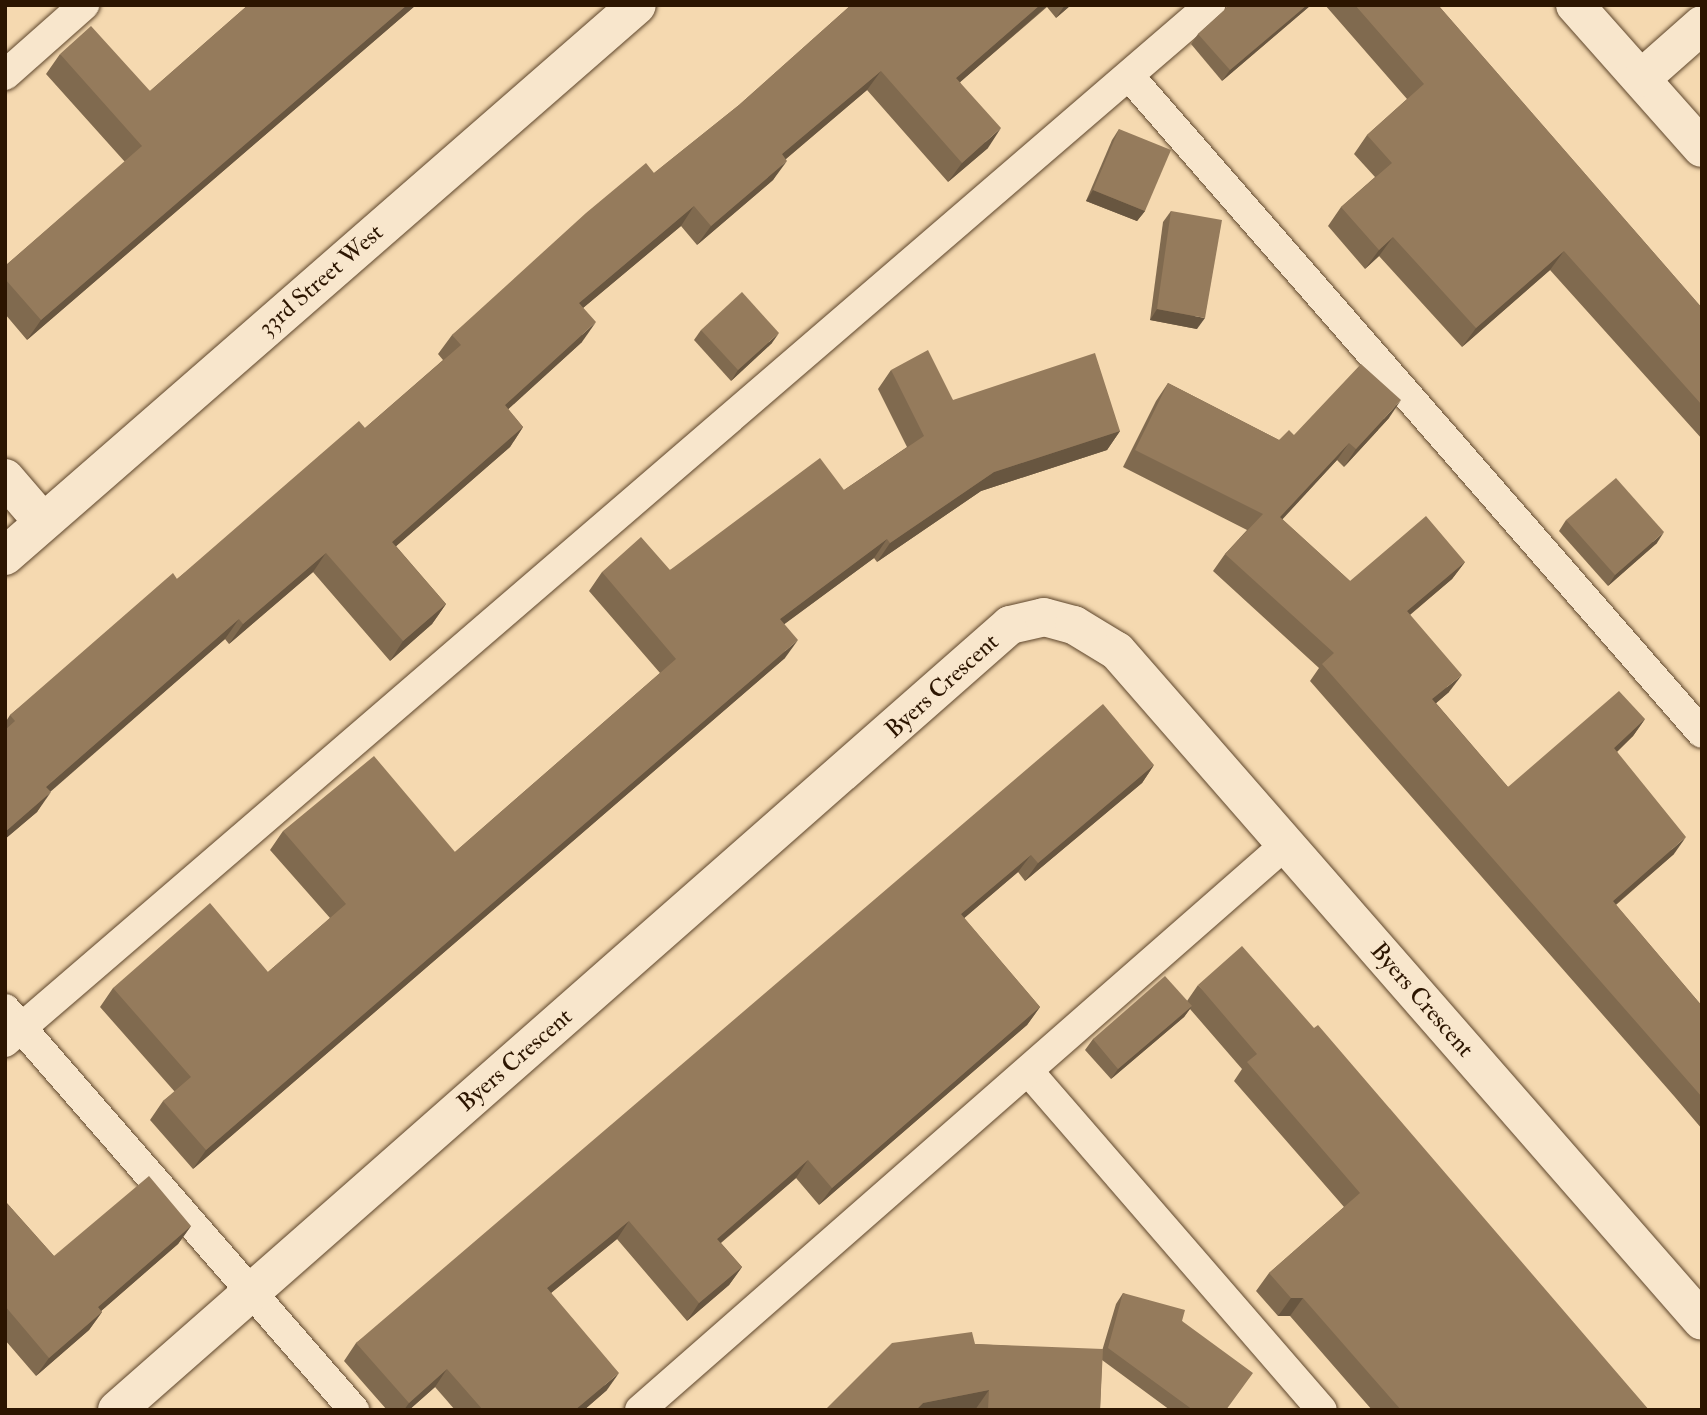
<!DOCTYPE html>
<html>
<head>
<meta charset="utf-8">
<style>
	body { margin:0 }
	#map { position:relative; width:1707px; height:1415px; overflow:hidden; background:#f5d9b0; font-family:"IM FELL Double Pica",serif }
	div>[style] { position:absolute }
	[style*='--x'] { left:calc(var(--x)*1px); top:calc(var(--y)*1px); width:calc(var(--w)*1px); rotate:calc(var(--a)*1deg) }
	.roads { filter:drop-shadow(0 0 2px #5e462c) drop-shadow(0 0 2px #5e462c) }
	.lane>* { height:30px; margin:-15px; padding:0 15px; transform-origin:15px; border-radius:15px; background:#f8e6cc }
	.street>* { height:38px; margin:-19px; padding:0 19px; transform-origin:19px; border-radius:19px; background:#f8e6cc }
	.secondary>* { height:38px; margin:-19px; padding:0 19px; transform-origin:19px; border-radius:19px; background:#f8e6cc }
	.wall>* { inset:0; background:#806a4f }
	.shaded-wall>* { inset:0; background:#685640 }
	.building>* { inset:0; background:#957b5c }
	span { translate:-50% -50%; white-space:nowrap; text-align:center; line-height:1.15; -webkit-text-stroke:5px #f8e6cc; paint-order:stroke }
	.street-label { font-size:24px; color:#2c1500 }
	.frame { position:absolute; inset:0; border:7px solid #2c1500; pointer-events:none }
</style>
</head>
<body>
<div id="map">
	<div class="roads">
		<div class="lane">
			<i style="--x:5;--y:75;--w:106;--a:-41.5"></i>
			<i style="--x:1130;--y:77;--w:870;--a:48.91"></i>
			<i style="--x:5;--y:1009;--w:532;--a:48.97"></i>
			<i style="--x:5;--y:1042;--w:1590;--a:-40.71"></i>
			<i style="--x:1029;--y:1072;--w:447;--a:49.1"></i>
			<i style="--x:640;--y:1410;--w:859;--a:-41.22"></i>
		</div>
		<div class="street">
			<i style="--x:1575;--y:5;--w:191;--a:48.4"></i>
			<i style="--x:1642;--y:78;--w:80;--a:-41.5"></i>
			<i style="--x:5;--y:478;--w:58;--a:49.2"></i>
			<i style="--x:117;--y:1410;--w:1189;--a:-41.32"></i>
			<i style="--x:1010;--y:625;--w:35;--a:-13"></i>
			<i style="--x:1044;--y:617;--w:31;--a:15"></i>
			<i style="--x:1074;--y:625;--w:50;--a:31.2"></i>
			<i style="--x:1117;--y:651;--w:889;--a:48.87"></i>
		</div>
		<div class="secondary">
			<i style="--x:5;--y:556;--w:838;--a:-41.08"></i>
		</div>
	</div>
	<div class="wall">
		<i style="clip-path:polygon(248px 5px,416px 5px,27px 340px,5px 314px,5px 266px,125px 162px,46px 74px,60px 54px,150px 91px)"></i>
		<i style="clip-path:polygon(851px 5px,1071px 5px,1056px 18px,1047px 7px,960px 82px,988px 148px,948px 182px,867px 90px,786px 159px,773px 180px,697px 245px,681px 226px,583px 308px,582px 342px,508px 409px,523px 427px,510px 447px,396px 546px,446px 604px,432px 624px,390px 661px,313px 572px,229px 644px,225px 639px,50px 791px,37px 812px,5px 839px,5px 723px,10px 715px,177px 579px,365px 428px,443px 360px,438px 354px,452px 335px,739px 105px)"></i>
		<i style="clip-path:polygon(1230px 5px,1311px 5px,1222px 81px,1191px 44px,1198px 34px)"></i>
		<i style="clip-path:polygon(1325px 5px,1438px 5px,1702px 308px,1702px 439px,1550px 270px,1462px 347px,1379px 256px,1365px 269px,1328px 226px,1341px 207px,1375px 177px,1354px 154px,1367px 135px,1407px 99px)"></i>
		<i style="clip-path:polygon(1119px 129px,1145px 211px,1137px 221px,1086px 201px,1112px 140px)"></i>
		<i style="clip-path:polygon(1171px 211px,1197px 329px,1150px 320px,1163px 222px)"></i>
		<i style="clip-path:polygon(701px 330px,772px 343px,731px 381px,694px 340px)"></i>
		<i style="clip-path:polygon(891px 370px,953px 400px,1120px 431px,1107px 450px,981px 491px,877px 562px,874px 558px,784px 624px,785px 658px,193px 1169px,150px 1120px,163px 1101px,175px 1092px,100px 1007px,113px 988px,268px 972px,330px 918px,270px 850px,283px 831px,455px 852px,660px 673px,589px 591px,602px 572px,670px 570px,844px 490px,907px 447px,878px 389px)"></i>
		<i style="clip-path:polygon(1168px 383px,1279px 440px,1294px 435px,1389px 418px,1344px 467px,1337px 460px,1282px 519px,1350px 581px,1465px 562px,1452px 579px,1410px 615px,1449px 692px,1436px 703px,1508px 787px,1645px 719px,1633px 736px,1617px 752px,1674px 854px,1616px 905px,1702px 1006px,1702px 1129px,1674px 1096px,1310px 681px,1319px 668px,1213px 571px,1225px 554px,1247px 530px,1123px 467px,1156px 401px)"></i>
		<i style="clip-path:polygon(1566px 520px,1657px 543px,1608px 586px,1559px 531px)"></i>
		<i style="clip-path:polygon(1154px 765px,1142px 783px,1025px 881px,1018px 872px,964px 918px,1040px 1007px,1027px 1025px,819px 1205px,796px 1178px,721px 1243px,742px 1267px,729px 1285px,687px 1321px,617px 1239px,551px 1293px,607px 1390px,584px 1410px,455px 1410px,435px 1387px,409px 1410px,387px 1410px,344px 1361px,356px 1343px)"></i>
		<i style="clip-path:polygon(1198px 985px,1649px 1410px,1372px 1410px,1290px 1316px,1278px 1316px,1256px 1291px,1269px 1273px,1344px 1207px,1234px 1081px,1242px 1069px,1190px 1009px,1184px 1017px,1111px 1079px,1085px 1050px,1093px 1039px,1187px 1001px)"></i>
		<i style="clip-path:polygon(5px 1201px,54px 1256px,191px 1226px,178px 1244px,101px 1311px,102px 1312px,89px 1330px,36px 1376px,5px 1340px)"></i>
		<i style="clip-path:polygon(1123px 1293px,1182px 1321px,1226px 1410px,1170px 1410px,1102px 1360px,1100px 1410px,825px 1410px,975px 1344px,1102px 1351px,1116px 1304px)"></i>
	</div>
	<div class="shaded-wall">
		<i style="clip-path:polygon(407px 5px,416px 5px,27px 340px,41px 320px)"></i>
		<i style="clip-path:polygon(1040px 5px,1048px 5px,942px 98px,956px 78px)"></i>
		<i style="clip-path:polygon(1065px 5px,1071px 5px,1056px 18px)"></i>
		<i style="clip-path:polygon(1307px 5px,1311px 5px,1222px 81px,1230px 70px)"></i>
		<i style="clip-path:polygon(881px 71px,867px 90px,768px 174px,782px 154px)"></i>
		<i style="clip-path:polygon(1001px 128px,988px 148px,948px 182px,962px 163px)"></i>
		<i style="clip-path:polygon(787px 161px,773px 180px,697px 245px,711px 226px)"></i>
		<i style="clip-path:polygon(1093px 190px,1145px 211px,1137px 221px,1086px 201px)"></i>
		<i style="clip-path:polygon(694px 206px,681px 226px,565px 323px,579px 303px)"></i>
		<i style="clip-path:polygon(1393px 237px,1379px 256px,1365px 269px,1379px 250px)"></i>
		<i style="clip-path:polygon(1564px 251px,1550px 270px,1462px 347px,1476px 328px)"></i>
		<i style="clip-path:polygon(1157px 309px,1205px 318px,1197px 329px,1150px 320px)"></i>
		<i style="clip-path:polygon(596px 322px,582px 342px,491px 425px,505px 405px)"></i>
		<i style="clip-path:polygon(779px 333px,772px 343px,731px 381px,738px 370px)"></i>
		<i style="clip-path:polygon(1401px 400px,1389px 418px,1344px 467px,1356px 449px)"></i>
		<i style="clip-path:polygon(523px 427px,510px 447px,378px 562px,392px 542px)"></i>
		<i style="clip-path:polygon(1120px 431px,1107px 450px,981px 491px,877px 562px,890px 543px,994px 472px)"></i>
		<i style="clip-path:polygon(1349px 443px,1337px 460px,1268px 535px,1280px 517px)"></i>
		<i style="clip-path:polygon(1664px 532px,1657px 543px,1608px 586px,1615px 575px)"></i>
		<i style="clip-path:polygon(887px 539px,874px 558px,767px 637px,780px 619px)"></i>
		<i style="clip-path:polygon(326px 553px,313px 572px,229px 644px,243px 624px)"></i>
		<i style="clip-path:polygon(1465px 562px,1452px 579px,1394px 628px,1407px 611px)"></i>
		<i style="clip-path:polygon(446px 604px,432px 624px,390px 661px,403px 641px)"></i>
		<i style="clip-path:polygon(239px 619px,225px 639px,33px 807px,46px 787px)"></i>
		<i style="clip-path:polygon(798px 640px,785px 658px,193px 1169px,206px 1150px)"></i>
		<i style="clip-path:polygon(1462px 675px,1449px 692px,1420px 717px,1432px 699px)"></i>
		<i style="clip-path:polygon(1645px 719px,1633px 736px,1602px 766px,1614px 748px)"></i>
		<i style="clip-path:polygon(1154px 765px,1142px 783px,1025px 881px,1038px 863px)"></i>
		<i style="clip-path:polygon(51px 792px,37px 812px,5px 839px,5px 832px)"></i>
		<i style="clip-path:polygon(1686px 837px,1674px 854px,1600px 918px,1613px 901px)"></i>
		<i style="clip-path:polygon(1031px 855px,1018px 872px,948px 932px,961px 914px)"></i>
		<i style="clip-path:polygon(1192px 1006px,1184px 1017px,1111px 1079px,1118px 1069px)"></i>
		<i style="clip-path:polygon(1040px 1007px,1027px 1025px,819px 1205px,832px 1188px)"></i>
		<i style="clip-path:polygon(808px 1160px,796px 1178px,705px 1256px,717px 1239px)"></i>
		<i style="clip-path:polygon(629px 1221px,617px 1239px,535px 1306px,547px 1288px)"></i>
		<i style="clip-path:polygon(191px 1226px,178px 1244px,85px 1325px,98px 1307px)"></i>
		<i style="clip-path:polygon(742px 1267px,729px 1285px,687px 1321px,699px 1303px)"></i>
		<i style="clip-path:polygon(1291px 1298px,1303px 1298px,1290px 1316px,1278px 1316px)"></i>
		<i style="clip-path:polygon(102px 1312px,89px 1330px,36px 1376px,49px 1358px)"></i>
		<i style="clip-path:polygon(447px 1369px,435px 1387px,409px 1410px,404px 1410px,409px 1403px)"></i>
		<i style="clip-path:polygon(619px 1373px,607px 1390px,584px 1410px,575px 1410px)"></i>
		<i style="clip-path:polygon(989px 1390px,975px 1410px,916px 1410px,923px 1403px)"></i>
	</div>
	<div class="building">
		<i style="clip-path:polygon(248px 5px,407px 5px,41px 320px,5px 279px,5px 266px,142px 146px,60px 54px,91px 26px,150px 91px)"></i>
		<i style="clip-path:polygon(851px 5px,1040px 5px,956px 78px,1001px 128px,962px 163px,881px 71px,782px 154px,787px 161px,711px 226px,694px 206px,579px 303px,596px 322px,505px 405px,523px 427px,392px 542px,446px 604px,403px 641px,326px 553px,243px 624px,239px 619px,46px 787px,51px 792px,5px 832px,5px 730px,15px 721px,10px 715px,173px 573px,177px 579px,359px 421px,365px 428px,461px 345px,452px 335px,586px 213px,646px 163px,654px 173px,739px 105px)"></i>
		<i style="clip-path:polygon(1230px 5px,1307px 5px,1230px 70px,1198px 34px)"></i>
		<i style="clip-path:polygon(1355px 5px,1438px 5px,1702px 308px,1702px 405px,1564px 251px,1476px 328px,1393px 237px,1379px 250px,1341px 207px,1392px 163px,1367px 135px,1424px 84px)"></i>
		<i style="clip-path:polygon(1119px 129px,1171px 150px,1145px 211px,1093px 190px)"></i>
		<i style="clip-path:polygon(1171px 211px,1222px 220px,1205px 318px,1157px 309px)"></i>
		<i style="clip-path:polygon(742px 292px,779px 333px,738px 370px,701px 330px)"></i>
		<i style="clip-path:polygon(928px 350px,953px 400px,1095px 353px,1120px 431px,994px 472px,890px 543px,887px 539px,780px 619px,798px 640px,206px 1150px,163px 1101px,191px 1077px,113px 988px,210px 903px,268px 972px,346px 904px,283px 831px,374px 756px,455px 852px,676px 659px,602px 572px,641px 537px,670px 570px,820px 458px,844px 490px,924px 436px,891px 370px)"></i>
		<i style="clip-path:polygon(1361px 364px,1401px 400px,1356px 449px,1349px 443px,1280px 517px,1350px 581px,1426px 516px,1465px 562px,1407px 611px,1462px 675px,1432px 699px,1508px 787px,1619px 691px,1645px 719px,1614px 748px,1686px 837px,1613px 901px,1702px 1006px,1702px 1097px,1322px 664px,1334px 653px,1225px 554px,1263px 514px,1135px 450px,1168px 383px,1279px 440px,1289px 430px,1294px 435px)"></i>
		<i style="clip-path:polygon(1616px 478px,1664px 532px,1615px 575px,1566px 520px)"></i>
		<i style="clip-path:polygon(1103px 704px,1154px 765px,1038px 863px,1031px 855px,961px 914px,1040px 1007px,832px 1188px,808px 1160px,717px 1239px,742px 1267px,699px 1303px,629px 1221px,547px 1288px,619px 1373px,575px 1410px,483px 1410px,447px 1369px,409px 1403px,356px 1343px)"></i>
		<i style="clip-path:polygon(1242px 946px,1314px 1028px,1318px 1025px,1649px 1410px,1401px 1410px,1303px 1298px,1291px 1298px,1269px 1273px,1360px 1193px,1247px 1062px,1257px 1054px,1198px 985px)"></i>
		<i style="clip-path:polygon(1165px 976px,1192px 1006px,1118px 1069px,1093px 1039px)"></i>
		<i style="clip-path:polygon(149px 1176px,191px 1226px,98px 1307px,102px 1312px,49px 1358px,5px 1306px,5px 1201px,54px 1256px)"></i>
		<i style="clip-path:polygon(1123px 1293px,1185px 1310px,1182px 1321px,1253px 1373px,1226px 1410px,1193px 1410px,1108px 1348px)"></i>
		<i style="clip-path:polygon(972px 1332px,975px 1344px,1103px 1349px,1100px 1410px,988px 1409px,989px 1390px,923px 1403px,916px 1410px,825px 1410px,892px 1343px)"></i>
	</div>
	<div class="street-label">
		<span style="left:321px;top:280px;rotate:-41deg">33rd Street West</span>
		<span style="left:942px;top:686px;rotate:-42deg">Byers Crescent</span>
		<span style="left:1422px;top:1000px;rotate:49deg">Byers Crescent</span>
		<span style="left:515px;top:1060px;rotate:-41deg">Byers Crescent</span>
	</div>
	<div class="frame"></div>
</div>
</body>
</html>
